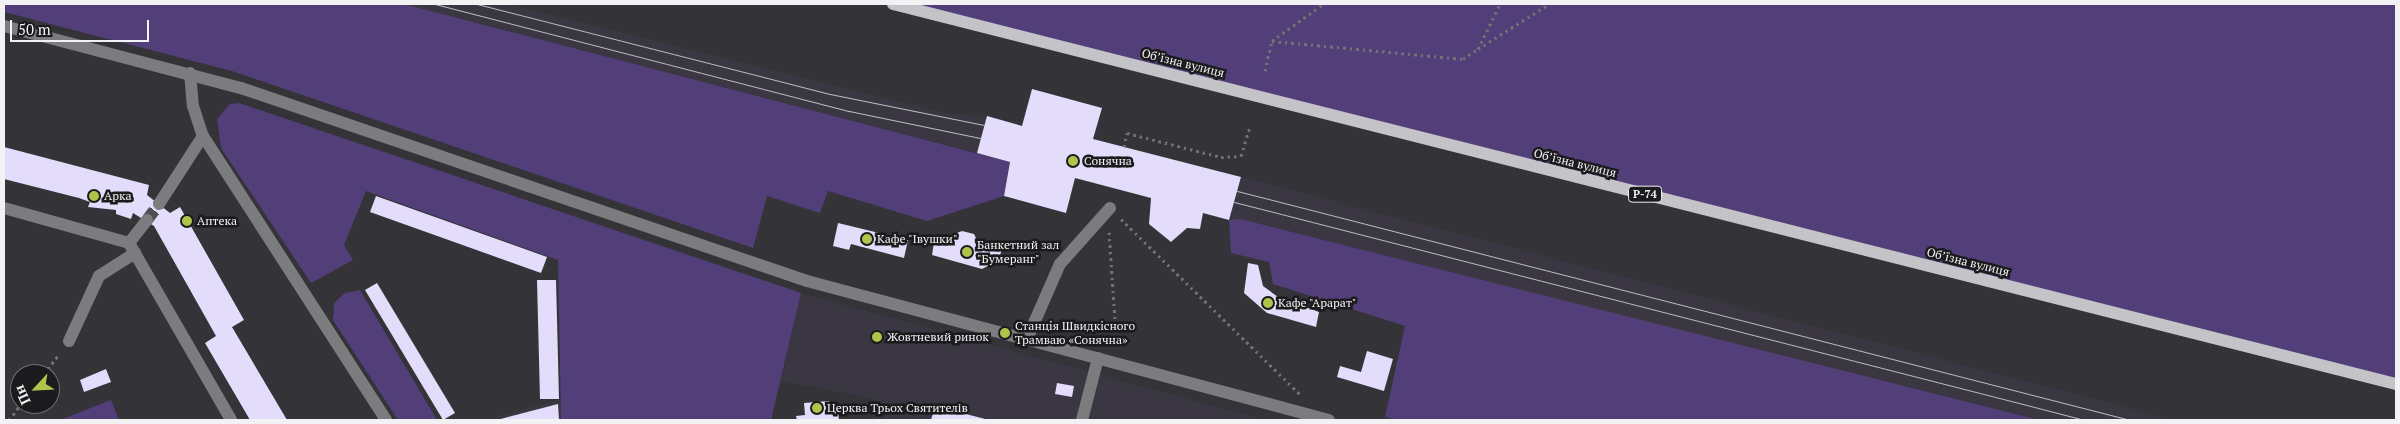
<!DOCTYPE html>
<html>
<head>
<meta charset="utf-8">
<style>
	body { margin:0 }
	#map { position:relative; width:2400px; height:424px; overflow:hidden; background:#343337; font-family:"PT Serif",serif }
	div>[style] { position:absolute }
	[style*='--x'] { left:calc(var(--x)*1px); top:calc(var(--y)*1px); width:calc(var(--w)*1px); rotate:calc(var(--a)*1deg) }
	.built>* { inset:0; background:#3a3742 }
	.green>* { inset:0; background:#523f79 }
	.building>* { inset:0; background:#e3dcfb }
	.minor-tunnel>* { height:12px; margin-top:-6px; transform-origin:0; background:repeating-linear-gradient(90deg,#505053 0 12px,transparent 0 18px) }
	.path>* { height:3px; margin-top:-1.5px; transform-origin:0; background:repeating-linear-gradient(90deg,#727175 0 2.5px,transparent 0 6.5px) }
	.minor>* { height:12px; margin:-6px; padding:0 6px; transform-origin:6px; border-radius:6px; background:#7c7b7e }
	.major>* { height:12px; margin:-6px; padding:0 6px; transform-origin:6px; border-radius:6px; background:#c4c3c8 }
	.tram>* { height:1px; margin:-0.5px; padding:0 0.5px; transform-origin:0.5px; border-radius:0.5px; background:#bdbcbf }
	.dots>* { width:14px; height:14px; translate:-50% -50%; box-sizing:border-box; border:2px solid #1b1b1d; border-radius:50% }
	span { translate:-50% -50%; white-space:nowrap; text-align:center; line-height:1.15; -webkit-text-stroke:5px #1b1b1d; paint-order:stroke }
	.shield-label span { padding:1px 4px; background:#1b1b1d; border:1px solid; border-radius:4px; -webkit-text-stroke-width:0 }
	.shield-label { font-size:11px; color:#f2f1f4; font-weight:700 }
	.street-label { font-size:12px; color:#f2f1f4 }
	.poi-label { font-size:12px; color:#f2f1f4 }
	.left { translate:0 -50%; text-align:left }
	.frame { position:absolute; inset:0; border:5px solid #f2f1f4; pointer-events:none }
	.north { position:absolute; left:10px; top:364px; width:50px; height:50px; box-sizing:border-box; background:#1b1b1d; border:1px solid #717173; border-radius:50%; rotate:245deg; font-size:14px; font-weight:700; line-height:20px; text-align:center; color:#f2f1f4 }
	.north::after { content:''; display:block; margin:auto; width:18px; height:22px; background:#b2c34c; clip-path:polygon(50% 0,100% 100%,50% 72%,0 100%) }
	.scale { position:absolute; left:10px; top:20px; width:139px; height:22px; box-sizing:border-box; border:2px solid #f2f1f4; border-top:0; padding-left:6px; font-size:15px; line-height:18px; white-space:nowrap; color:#f2f1f4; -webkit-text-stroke:4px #1b1b1d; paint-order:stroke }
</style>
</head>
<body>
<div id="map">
	<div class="built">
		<i style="clip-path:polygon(404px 4px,509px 4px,949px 114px,987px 116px,977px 153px)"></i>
		<i style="clip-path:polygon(1241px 177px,2175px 420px,2039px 420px,1229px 220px)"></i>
		<i style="clip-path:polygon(801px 293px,1265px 420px,872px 420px,876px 399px,781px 381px)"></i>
		<i style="clip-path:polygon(560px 399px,561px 420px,484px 420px)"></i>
	</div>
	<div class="green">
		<i style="clip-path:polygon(4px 4px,404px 4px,1010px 162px,1004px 196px,927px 221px,828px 191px,820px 213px,767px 196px,753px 248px,232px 71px,4px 12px)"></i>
		<i style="clip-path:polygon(893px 4px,2396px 4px,2396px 384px)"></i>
		<i style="clip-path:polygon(239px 103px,801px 293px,771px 420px,561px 420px,558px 260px,366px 191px,344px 245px,353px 260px,311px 283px,221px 148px,217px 119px,230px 104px)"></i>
		<i style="clip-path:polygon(1240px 219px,2039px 420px,1399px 420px,1385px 417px,1405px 326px,1273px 284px,1269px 262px,1231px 253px,1229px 220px)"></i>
		<i style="clip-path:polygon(360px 290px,437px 420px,398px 420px,333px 320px,334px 303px,345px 293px)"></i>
		<i style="clip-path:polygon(111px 400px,119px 420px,60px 420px)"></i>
	</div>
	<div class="building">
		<i style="clip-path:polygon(1032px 89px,1102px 108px,1093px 139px,1241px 177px,1229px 220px,1203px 213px,1200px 229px,1187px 228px,1171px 242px,1149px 224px,1151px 198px,1075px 178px,1066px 213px,1004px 196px,1010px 162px,977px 153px,987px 116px,1022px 126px)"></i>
		<i style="clip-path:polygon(4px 147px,149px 185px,147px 195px,170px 213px,180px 207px,244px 320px,232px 327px,287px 420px,250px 420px,205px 343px,216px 336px,154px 226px,133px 213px,131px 219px,116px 214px,116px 210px,88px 207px,90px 202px,79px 198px,4px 179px)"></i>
		<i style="clip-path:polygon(376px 196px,547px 257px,541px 273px,370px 212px)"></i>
		<i style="clip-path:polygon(838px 223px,908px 240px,904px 258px,851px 244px,849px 250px,833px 246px)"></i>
		<i style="clip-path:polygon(962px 231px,974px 234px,978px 242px,1002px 248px,999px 260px,982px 269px,932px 255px,934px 242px)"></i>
		<i style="clip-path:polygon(1248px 263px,1258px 265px,1263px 286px,1278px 297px,1319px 312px,1316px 327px,1267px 313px,1244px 293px)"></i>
		<i style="clip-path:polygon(537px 280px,556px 280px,559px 399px,540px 399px)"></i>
		<i style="clip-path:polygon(377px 283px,455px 413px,443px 420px,365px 290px)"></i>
		<i style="clip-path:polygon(1367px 351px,1393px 359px,1384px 391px,1337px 377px,1340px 366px,1361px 372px)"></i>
		<i style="clip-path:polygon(106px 369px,111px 382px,84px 392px,80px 380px)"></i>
		<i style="clip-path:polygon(1057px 383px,1074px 386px,1072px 397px,1055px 394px)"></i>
		<i style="clip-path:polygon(829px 401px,830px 413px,838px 412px,839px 420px,797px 420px,796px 416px,805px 415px,804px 403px)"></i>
		<i style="clip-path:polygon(558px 404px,559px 420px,497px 420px)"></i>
		<i style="clip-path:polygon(935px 406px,989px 420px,931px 420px)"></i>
	</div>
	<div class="minor-tunnel">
		<i style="--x:147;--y:220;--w:20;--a:-53"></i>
	</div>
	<div class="path">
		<i style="--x:1272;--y:41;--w:192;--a:5.4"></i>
		<i style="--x:1463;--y:59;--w:18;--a:-34"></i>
		<i style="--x:1478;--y:49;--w:50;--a:-63.9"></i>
		<i style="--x:1478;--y:49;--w:84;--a:-32.4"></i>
		<i style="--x:1265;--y:71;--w:31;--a:-77"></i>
		<i style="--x:1272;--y:41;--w:63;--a:-36"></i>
		<i style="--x:1124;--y:147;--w:14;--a:-78"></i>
		<i style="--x:1127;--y:133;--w:97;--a:14.3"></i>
		<i style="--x:1221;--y:157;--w:20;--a:-3"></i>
		<i style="--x:1241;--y:156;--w:31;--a:-73"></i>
		<i style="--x:1121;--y:219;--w:253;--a:44.4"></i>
		<i style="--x:1109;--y:232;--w:116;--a:86.1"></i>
		<i style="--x:44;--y:374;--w:26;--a:-53"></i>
		<i style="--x:9;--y:420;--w:20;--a:-53"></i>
	</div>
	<div class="minor">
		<i style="--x:4;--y:26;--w:245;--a:14.7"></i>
		<i style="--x:241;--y:88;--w:598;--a:18.83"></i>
		<i style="--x:807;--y:281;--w:540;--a:14.91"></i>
		<i style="--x:190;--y:73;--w:33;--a:85"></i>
		<i style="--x:193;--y:106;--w:32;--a:72"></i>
		<i style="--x:203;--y:136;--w:338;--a:57.2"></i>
		<i style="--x:159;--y:204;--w:81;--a:-57.1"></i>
		<i style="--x:4;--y:208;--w:130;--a:15.6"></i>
		<i style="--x:147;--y:220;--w:29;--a:128"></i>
		<i style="--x:129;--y:243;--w:204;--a:60"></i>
		<i style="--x:1027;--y:339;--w:82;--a:-66.3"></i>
		<i style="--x:1060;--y:264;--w:75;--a:-48.2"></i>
		<i style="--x:69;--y:341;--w:72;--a:-65.2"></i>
		<i style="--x:99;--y:276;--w:43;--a:-32.6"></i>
		<i style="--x:1082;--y:420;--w:64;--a:-75.5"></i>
	</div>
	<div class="major">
		<i style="--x:893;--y:4;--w:1550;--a:14.19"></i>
	</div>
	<div class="tram">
		<i style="--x:435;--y:4;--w:428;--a:14.5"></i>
		<i style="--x:849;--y:111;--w:135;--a:11.6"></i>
		<i style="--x:477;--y:4;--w:364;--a:14.3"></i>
		<i style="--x:830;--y:94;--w:157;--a:11.4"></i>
		<i style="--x:1237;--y:191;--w:922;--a:14.38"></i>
		<i style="--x:1234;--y:202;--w:878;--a:14.37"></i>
	</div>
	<div class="dots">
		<i style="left:1073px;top:161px;background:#b2c34c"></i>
		<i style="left:94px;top:196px;background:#b2c34c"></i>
		<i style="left:187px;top:221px;background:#b2c34c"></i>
		<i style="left:867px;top:239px;background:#b2c34c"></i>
		<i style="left:967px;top:252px;background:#b2c34c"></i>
		<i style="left:1268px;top:303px;background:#b2c34c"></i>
		<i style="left:1005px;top:333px;background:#b2c34c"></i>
		<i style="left:877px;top:337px;background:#b2c34c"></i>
		<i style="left:817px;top:408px;background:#b2c34c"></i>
	</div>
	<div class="shield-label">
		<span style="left:1645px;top:194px">Р-74</span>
	</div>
	<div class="street-label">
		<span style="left:1183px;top:63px;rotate:14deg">Обʼїзна вулиця</span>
		<span style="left:1575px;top:163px;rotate:14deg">Обʼїзна вулиця</span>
		<span style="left:1968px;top:262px;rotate:14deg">Обʼїзна вулиця</span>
	</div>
	<div class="poi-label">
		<span class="left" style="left:1084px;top:161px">Сонячна</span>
		<span class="left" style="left:104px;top:196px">Арка</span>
		<span class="left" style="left:197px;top:221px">Аптека</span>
		<span class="left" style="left:877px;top:239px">Кафе "Івушки"</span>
		<span class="left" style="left:977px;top:252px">Банкетний зал<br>"Бумеранг"</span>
		<span class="left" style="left:1278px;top:303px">Кафе "Арарат"</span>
		<span class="left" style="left:1015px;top:333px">Станцiя Швидкiсного<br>Трамваю «Сонячна»</span>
		<span class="left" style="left:887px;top:337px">Жовтневий ринок</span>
		<span class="left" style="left:827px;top:408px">Церква Трьох Святителів</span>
	</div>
	<div class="frame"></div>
	<div class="north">Пн</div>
	<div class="scale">50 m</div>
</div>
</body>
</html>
